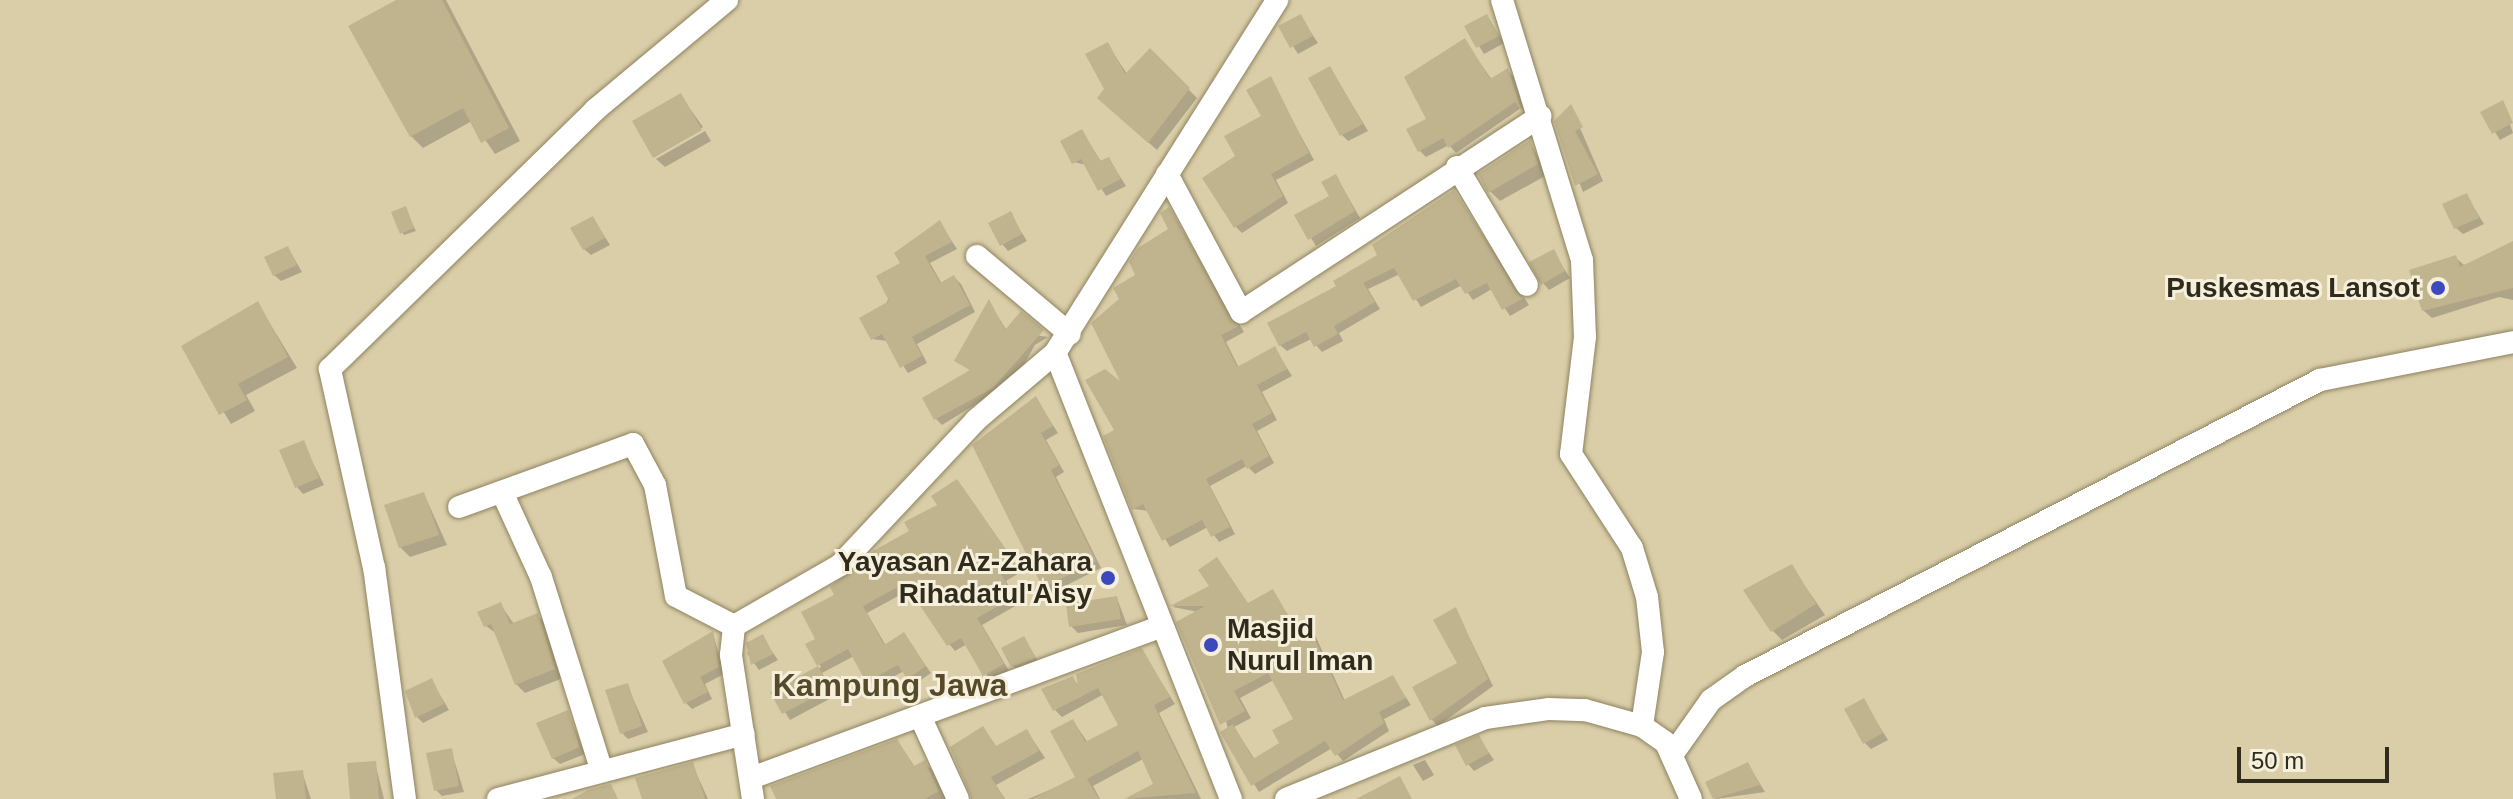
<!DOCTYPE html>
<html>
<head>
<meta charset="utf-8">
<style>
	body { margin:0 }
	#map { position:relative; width:2513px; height:799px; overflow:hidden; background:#dacea9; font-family:Helvetica,sans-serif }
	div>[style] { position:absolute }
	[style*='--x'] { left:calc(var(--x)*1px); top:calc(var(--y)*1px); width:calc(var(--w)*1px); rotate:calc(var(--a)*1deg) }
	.shadow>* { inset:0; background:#0003 }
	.building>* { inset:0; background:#c0b48f }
	.roads { filter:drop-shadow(0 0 2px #8e8360) drop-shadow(0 0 2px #8e8360) }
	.minor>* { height:22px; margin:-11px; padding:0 11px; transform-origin:11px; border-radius:11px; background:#fff }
	.dots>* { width:22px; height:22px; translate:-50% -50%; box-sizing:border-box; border:4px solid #f5efdc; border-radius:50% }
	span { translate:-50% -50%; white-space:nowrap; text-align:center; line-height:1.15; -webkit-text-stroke:6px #f5efdc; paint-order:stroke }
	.poi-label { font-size:28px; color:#302c1d; font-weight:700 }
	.right { translate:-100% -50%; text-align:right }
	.left { translate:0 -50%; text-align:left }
	.quarter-label { font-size:32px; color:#554a29; font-weight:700 }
	.scale { position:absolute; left:2237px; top:747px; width:152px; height:36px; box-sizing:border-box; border:4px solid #302c1d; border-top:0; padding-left:10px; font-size:24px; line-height:28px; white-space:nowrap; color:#302c1d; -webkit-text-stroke:6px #f5efdc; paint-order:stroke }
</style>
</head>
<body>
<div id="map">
	<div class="shadow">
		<i style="clip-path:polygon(400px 0,446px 0,520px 141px,495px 154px,472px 121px,423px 148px,411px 136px)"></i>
		<i style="clip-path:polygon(1300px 16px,1318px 43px,1298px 54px,1281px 27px)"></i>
		<i style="clip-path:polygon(1487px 16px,1504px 43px,1484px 54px,1467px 27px)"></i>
		<i style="clip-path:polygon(1464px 40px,1492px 80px,1508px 71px,1514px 77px,1525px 112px,1521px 108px,1456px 153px,1449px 145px,1426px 157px,1419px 150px,1429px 120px)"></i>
		<i style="clip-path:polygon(1108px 45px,1127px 74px,1150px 51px,1197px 98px,1157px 150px,1107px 106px)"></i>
		<i style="clip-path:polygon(1330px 68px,1368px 131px,1348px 141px,1342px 135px)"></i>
		<i style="clip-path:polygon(1270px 79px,1314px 160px,1276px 180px,1288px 203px,1242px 233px,1236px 227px,1238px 157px,1264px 117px)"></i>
		<i style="clip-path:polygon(680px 95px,703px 127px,655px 157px,634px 122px)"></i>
		<i style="clip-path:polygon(2502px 102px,2513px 133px,2500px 140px,2483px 113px)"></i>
		<i style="clip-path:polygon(1571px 107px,1603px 181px,1583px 192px,1556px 122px)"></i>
		<i style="clip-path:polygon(705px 131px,711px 141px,665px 167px,656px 159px)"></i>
		<i style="clip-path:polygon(1082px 132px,1102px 163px,1109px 159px,1126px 186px,1106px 196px,1087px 165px,1073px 162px)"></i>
		<i style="clip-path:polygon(1530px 142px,1547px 175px,1500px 201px,1490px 191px)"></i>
		<i style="clip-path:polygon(1336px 176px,1360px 218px,1316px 246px,1297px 216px,1332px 197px)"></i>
		<i style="clip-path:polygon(1454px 192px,1529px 305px,1510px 316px,1492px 289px,1473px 300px,1462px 285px,1421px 307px,1400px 274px,1368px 289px,1380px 309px,1339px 333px,1343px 341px,1322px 352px,1311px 339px,1287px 351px,1280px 345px)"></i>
		<i style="clip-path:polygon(2466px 195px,2484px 224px,2463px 234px,2456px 228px)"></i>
		<i style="clip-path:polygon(405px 209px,416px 231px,404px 235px,402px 232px)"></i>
		<i style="clip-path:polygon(1168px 209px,1244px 332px,1226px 342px,1239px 368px,1275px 349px,1292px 376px,1262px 392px,1277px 420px,1257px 431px,1274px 463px,1255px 474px,1247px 466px,1210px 486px,1235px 534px,1219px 542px,1208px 527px,1170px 547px,1149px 511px,1134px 509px,1116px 430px,1126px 389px,1121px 299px,1171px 229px)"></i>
		<i style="clip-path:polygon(1010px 214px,1027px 241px,1008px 251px,1002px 244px)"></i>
		<i style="clip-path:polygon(593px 218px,610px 245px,591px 255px,584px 249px)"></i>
		<i style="clip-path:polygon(939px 222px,957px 249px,930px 263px,942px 284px,954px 277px,961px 284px,975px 312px,917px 344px,927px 363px,908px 373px,887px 341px,872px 339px,902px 264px)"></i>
		<i style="clip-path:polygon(2513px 244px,2513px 300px,2499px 297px,2432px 318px,2423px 310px,2455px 257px,2464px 265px)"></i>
		<i style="clip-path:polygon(288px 248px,302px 272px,281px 281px,274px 275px)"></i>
		<i style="clip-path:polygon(1553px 251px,1570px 278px,1549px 290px,1543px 283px)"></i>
		<i style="clip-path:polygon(989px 302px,1007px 331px,1048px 337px,1035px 345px,1015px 380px,942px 425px,936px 419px,971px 371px,956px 360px)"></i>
		<i style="clip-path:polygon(258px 304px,297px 368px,246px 395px,255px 411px,231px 424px,184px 347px)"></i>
		<i style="clip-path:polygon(1036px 399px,1058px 433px,1046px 440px,1064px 472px,1056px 477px,1101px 568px,1051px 593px,1045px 587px)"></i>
		<i style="clip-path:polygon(303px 443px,324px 485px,303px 494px,297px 487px)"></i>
		<i style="clip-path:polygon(963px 488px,1021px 572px,1006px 581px,1019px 604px,982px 625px,1009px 671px,991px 681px,967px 644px,955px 651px,949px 644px,911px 589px,867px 613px,886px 646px,903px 634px,931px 673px,915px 684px,904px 671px,874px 687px,854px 656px,822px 673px,835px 696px,790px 720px,773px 693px,821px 667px,808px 645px,818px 639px,836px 596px)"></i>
		<i style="clip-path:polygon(424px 494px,447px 545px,410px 557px,400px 547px)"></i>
		<i style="clip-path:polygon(evenodd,1216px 559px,1249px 605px,1273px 592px,1300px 634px,1309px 630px,1316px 637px,1345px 701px,1393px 678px,1411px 705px,1384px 719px,1389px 731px,1343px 761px,1332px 748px,1259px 792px,1222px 733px,1228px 729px,1198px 612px,1173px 607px,1212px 587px,1216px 559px,1274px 680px,1296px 720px,1282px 743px,1255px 760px,1234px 727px,1251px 718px,1240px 698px,1274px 680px)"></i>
		<i style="clip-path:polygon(1791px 566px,1825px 615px,1782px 640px,1772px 630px)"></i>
		<i style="clip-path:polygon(1117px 598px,1127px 625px,1078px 633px,1071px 626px)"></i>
		<i style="clip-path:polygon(500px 604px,514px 624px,537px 615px,546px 624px,563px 678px,525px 693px,516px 684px,497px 634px,486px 626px)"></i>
		<i style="clip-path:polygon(1456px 610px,1493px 686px,1438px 726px,1431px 719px,1459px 664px)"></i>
		<i style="clip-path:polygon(713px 633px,724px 674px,705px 684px,712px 699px,692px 709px,686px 703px)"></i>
		<i style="clip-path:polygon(762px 637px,778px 660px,759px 670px,747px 653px)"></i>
		<i style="clip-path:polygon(1024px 639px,1040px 664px,1020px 672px,1013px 666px)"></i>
		<i style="clip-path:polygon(1142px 651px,1175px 704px,1159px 713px,1201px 799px,1128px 799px,1155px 785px,1143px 759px,1093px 786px,1100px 799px,1028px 799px,1078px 778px,1073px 721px,1088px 743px,1121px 726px,1104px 694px,1062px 717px,1055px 710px,1072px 679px,1080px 686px)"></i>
		<i style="clip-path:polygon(431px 680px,449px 710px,423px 723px,416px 716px)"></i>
		<i style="clip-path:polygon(627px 685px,648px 732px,628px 739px,621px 732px)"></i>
		<i style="clip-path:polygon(1863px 700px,1888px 740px,1871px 749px,1865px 743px)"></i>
		<i style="clip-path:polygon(568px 712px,585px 754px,560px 764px,553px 758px)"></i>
		<i style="clip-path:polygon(983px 728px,997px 747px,1027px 731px,1045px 758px,996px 785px,1005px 799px,971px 799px)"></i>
		<i style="clip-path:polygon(1479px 738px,1494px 760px,1474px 771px,1468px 764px)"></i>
		<i style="clip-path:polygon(897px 741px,915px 767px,924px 763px,931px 769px,946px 799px,778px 799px)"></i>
		<i style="clip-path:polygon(451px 750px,464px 792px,442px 796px,436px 790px)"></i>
		<i style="clip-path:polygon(1425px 760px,1434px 775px,1423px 781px,1413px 765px)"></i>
		<i style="clip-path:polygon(375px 763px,384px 799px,352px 799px)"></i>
		<i style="clip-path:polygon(692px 764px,708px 799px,644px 799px)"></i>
		<i style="clip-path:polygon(1748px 764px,1765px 792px,1715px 799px,1708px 783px)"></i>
		<i style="clip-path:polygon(302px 772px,311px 799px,278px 799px)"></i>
	</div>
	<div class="building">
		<i style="clip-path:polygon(396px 0,442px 0,509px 128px,481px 143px,463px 108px,410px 137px,348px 26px)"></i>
		<i style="clip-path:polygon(1301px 14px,1313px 36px,1290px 48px,1278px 26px)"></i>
		<i style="clip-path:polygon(1487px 14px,1499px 36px,1476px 48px,1464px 26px)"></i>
		<i style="clip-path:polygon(1465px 38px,1490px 79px,1508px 68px,1522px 112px,1515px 102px,1448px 148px,1443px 138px,1418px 152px,1406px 129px,1426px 119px,1404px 77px)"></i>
		<i style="clip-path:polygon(1108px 42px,1125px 74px,1150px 48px,1190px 88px,1148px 143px,1097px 98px,1104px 89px,1085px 54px)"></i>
		<i style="clip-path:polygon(1330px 66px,1363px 124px,1340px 136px,1308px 78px)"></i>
		<i style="clip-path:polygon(1271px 76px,1309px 153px,1271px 174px,1283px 196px,1234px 228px,1202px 178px,1235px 156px,1224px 136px,1261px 116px,1246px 90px)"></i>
		<i style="clip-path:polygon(681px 93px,702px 130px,653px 158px,632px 121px)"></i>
		<i style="clip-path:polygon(2503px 100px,2513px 123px,2492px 134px,2480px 112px)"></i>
		<i style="clip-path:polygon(1571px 104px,1583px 127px,1575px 131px,1598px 174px,1575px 186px,1554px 121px)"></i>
		<i style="clip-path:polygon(1082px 129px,1100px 161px,1109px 157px,1121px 179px,1098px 191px,1081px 159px,1072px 164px,1060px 141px)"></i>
		<i style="clip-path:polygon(1530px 140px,1538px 164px,1488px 193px,1478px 174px)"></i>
		<i style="clip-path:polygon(1336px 174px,1355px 211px,1308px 240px,1294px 215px,1329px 196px,1321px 182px)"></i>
		<i style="clip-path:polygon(1454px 190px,1524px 298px,1502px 310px,1487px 283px,1465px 294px,1456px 279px,1413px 301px,1394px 268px,1363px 283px,1375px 302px,1334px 326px,1338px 334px,1314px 347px,1306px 332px,1279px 346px,1267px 323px,1336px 286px,1333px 281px,1377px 255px,1372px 245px)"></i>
		<i style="clip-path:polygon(2467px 193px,2479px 218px,2454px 229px,2442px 204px)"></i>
		<i style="clip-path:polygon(406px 206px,414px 228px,400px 234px,391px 212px)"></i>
		<i style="clip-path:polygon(1169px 207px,1239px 326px,1221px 335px,1237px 367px,1275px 346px,1287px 369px,1257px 385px,1272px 413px,1252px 424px,1269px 456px,1247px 469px,1242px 459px,1206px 479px,1230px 527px,1211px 537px,1202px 520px,1162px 541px,1143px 504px,1132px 510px,1103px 436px,1114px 430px,1085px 380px,1105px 369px,1120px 381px,1091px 323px,1119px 299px,1113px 288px,1135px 275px,1129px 262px,1138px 248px,1168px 229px,1160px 213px)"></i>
		<i style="clip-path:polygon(1011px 211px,1022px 234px,1000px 246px,988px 223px)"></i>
		<i style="clip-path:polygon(593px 216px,605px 238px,583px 250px,570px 228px)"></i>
		<i style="clip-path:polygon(940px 220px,952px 242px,925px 256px,940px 283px,954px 275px,970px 305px,912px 337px,922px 356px,900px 368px,882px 334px,871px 340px,859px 318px,889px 301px,876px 276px,900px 263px,894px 253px)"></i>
		<i style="clip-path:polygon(2513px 241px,2513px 288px,2422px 311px,2409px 270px,2456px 255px,2460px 267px)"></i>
		<i style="clip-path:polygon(288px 246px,297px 265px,273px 276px,264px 257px)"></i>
		<i style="clip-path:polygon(1554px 249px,1565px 271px,1541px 285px,1529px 262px)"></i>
		<i style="clip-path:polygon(989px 299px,1005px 330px,1021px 311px,1044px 330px,993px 388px,934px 420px,922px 398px,970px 370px,954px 361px)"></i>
		<i style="clip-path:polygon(258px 301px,288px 357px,238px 384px,247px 400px,219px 415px,181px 346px)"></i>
		<i style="clip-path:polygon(1036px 396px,1053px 426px,1041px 433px,1059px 465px,1051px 470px,1096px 561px,1043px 588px,972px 445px)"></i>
		<i style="clip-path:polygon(304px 440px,319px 478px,295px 488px,279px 450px)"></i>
		<i style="clip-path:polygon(957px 479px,1017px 565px,1001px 574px,1014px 597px,977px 618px,1004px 664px,983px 676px,961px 638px,947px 646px,905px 583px,863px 606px,884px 645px,904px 632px,926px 666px,907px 679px,898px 665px,866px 682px,848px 649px,817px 666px,805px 644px,815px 639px,801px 612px,834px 595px,830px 587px,873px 551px,909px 531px,904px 522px,937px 505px,931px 496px)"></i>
		<i style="clip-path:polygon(424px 492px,439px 535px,399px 548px,384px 505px)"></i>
		<i style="clip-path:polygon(1217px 557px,1248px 603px,1273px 589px,1298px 633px,1309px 627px,1343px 700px,1393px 675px,1406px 698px,1379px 712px,1384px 723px,1335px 756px,1325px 741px,1251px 786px,1220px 732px,1233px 724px,1253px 759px,1279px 743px,1272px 730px,1293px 719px,1268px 673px,1234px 691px,1245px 711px,1220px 725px,1176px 622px,1205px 606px,1170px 606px,1209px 586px,1198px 570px)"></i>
		<i style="clip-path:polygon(1792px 564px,1816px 604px,1771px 632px,1743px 590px)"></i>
		<i style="clip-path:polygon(1117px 596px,1121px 619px,1069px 627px,1066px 604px)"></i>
		<i style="clip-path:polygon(501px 602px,510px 624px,538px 613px,555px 669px,515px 685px,491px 624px,484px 627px,477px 612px)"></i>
		<i style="clip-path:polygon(1456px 607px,1488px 679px,1430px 721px,1412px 687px,1457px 663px,1433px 620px)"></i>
		<i style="clip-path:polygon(713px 631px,719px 667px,700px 677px,708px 692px,684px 704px,662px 661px)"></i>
		<i style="clip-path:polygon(763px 634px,773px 654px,751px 665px,746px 643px)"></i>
		<i style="clip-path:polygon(1024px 636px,1036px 658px,1011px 667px,1001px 648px)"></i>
		<i style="clip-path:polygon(1142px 648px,1170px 697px,1154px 705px,1196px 793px,1124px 799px,1153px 784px,1138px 751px,1087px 779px,1099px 799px,1032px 799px,1075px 777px,1050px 731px,1073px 719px,1085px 742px,1118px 725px,1098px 688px,1053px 711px,1041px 689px,1073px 676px,1078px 686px,1076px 674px)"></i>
		<i style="clip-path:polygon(818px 666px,830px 689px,782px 714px,770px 692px)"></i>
		<i style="clip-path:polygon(432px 678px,444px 704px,415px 718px,405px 691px)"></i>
		<i style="clip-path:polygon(628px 683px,642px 726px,620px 734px,605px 690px)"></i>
		<i style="clip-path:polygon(1864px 698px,1883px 733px,1863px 744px,1844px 709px)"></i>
		<i style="clip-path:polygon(568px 710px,580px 747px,552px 759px,536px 723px)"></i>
		<i style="clip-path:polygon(983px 726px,996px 746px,1027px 729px,1039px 751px,991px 777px,1004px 799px,972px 799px,950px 747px)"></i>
		<i style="clip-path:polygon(1479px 735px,1489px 753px,1466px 766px,1455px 745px)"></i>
		<i style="clip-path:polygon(897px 739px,914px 766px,925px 760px,939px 791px,925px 799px,776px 799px,770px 786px)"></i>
		<i style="clip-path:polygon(452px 748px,459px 786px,434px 791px,426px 753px)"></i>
		<i style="clip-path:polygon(376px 761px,379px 799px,350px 799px,347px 763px)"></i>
		<i style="clip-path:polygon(693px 762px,705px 799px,642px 799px,635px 778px)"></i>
		<i style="clip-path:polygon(1748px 762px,1760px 785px,1713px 799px,1705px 782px)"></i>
		<i style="clip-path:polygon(303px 770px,306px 799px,276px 799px,273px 773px)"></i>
		<i style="clip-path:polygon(1400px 776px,1412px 799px,1356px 799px)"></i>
		<i style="clip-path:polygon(611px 784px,618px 799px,572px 799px,588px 790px)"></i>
	</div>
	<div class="roads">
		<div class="minor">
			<i style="--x:1502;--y:0;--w:272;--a:72.9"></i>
			<i style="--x:1582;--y:260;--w:77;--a:87.8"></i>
			<i style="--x:1585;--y:337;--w:118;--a:96.8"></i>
			<i style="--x:1571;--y:454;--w:112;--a:57"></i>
			<i style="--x:1632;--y:548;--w:51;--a:73"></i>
			<i style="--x:1647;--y:597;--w:55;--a:83.8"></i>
			<i style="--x:1653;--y:652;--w:75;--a:98.5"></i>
			<i style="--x:1457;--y:167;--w:137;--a:59.3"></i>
			<i style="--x:1167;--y:174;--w:157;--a:61.8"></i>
			<i style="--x:1241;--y:312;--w:358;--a:-33.2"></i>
			<i style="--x:977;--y:256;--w:121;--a:40"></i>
			<i style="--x:502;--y:492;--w:94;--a:65.4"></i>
			<i style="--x:541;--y:577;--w:200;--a:72.6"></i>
			<i style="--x:459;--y:507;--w:185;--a:-19.9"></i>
			<i style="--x:633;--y:444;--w:47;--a:61.8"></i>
			<i style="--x:655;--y:485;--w:113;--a:79.3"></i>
			<i style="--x:676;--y:596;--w:65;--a:27.3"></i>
			<i style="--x:920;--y:716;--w:91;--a:65.4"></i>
			<i style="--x:1672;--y:755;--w:67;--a:-54.7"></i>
			<i style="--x:1711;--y:700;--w:42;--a:-35.2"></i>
			<i style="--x:1745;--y:676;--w:647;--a:-27.24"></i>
			<i style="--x:2320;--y:380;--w:197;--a:-11.1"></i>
			<i style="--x:754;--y:777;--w:435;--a:-20.3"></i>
			<i style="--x:405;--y:799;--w:233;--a:-97.6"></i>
			<i style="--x:374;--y:568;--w:204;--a:-102.5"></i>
			<i style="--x:330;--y:369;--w:371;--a:-44.3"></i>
			<i style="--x:595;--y:110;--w:172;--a:-39.8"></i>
			<i style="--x:498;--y:799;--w:254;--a:-14.8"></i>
			<i style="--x:753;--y:799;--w:146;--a:-98.7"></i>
			<i style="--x:731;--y:655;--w:29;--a:-84"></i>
			<i style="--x:734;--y:626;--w:122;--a:-29.9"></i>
			<i style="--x:840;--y:565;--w:199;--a:-46.8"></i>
			<i style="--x:976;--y:420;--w:104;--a:-40.3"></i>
			<i style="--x:1231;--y:799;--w:479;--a:-111.5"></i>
			<i style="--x:1055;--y:353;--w:417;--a:-57.8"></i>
			<i style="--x:1286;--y:799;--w:215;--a:-22.1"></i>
			<i style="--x:1485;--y:718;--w:65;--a:-8"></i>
			<i style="--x:1549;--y:709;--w:36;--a:2"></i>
			<i style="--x:1585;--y:710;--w:59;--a:15.7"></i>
			<i style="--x:1642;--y:726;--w:29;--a:35"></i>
			<i style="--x:1666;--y:743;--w:61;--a:65.9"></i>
		</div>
	</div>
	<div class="dots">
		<i style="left:2438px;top:288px;background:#3c49bd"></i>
		<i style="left:1108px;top:578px;background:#3c49bd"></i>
		<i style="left:1211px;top:645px;background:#3c49bd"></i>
	</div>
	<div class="poi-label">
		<span class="right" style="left:2420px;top:288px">Puskesmas Lansot</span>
		<span class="right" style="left:1092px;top:578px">Yayasan Az-Zahara<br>Rihadatul'Aisy</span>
		<span class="left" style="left:1227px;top:645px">Masjid<br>Nurul Iman</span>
	</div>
	<div class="quarter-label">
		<span style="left:890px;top:685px">Kampung Jawa</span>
	</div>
	<div class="scale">50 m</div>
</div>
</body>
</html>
